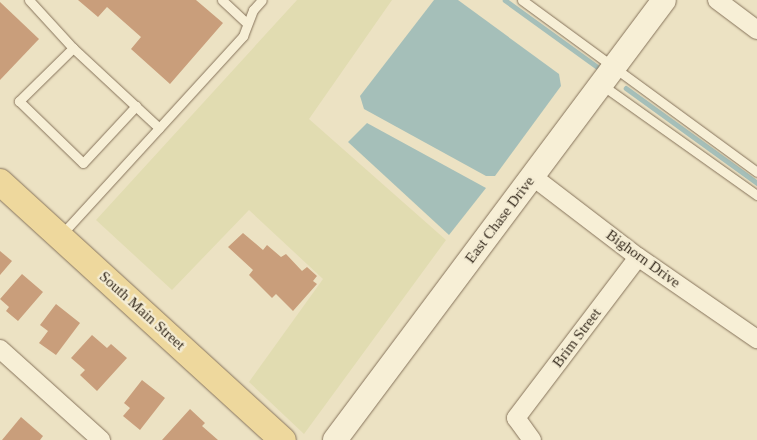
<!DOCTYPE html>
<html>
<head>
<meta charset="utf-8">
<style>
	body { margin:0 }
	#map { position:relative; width:757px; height:440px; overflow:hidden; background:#ece2c3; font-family:"Times New Roman",serif }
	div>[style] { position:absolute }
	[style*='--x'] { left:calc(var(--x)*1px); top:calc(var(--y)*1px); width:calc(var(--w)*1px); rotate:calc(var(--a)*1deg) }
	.farmland>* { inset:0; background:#e1dcb1 }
	.water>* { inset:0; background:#a5bfb9 }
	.stream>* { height:4.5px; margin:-2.25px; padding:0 2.25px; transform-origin:2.25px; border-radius:2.25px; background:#a5bfb9 }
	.building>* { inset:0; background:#c99e7b }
	.roads { filter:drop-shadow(0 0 1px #86735b) drop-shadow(0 0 1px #86735b) }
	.lane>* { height:9px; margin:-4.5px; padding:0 4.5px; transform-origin:4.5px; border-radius:4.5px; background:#f7efd6 }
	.street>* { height:18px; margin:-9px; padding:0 9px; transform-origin:9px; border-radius:9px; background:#f7efd6 }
	.secondary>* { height:24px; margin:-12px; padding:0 12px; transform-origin:12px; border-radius:12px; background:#f7efd6 }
	.primary>* { height:26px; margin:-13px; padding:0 13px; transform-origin:13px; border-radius:13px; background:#eed89d }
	span { translate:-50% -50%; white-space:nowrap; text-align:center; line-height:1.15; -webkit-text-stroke:4.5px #f4ecd3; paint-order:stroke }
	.street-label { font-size:15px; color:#362b1e }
</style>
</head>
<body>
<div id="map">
	<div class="farmland">
		<i style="clip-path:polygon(297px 0,392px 0,309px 119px,446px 240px,304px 434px,249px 382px,323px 279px,249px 210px,172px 290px,96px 220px)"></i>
	</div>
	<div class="water">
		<i style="clip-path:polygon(434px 0,458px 0,559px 74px,561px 86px,495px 176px,486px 176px,364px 109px,360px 96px)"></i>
		<i style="clip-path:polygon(367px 123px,486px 188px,449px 235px,348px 142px)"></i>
	</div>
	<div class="stream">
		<i style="--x:505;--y:0;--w:116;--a:35.9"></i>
		<i style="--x:626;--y:88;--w:162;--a:35.9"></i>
	</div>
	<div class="building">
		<i style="clip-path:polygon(78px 0,196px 0,223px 23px,170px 84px,131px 49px,141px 37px,107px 7px,98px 17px)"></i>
		<i style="clip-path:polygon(0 2px,39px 39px,0 80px)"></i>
		<i style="clip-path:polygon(243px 233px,263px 250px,267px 245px,281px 257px,286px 254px,302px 271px,307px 267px,317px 276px,313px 281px,317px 284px,293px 311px,276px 294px,272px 298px,249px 275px,253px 270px,228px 247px)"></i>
		<i style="clip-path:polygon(0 251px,12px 261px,0 275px)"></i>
		<i style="clip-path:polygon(22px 274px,43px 292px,18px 321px,6px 311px,9px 307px,0 299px)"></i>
		<i style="clip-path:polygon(56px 304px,80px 323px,56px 355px,39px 343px,48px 331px,40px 325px)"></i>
		<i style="clip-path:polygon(92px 335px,107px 348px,111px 344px,127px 358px,97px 391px,80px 375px,85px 370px,71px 358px)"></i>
		<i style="clip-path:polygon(142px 380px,165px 398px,140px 430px,123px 416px,130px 408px,124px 403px)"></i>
		<i style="clip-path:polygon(190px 409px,205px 423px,202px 426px,218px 440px,162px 440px)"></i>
		<i style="clip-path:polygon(21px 417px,43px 436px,40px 440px,2px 440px)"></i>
	</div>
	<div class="roads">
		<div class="lane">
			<i style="--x:29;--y:0;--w:65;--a:47.5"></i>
			<i style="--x:73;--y:48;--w:117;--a:42.9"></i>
			<i style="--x:159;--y:128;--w:144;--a:132.5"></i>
			<i style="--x:222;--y:0;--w:34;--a:43"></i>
			<i style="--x:522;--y:0;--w:291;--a:36.2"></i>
			<i style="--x:73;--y:48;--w:76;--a:135.5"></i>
			<i style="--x:19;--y:101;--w:89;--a:44.1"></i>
			<i style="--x:83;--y:163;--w:78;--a:-47.1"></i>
			<i style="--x:602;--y:85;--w:190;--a:35.4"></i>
			<i style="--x:159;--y:128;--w:125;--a:-47.6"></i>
			<i style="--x:243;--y:36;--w:28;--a:-69"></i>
			<i style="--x:253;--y:10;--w:13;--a:-48"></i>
		</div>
		<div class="street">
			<i style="--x:717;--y:0;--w:50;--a:36.9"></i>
			<i style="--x:532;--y:176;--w:133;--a:37.4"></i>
			<i style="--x:638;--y:257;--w:145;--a:34.6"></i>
			<i style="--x:0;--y:349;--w:136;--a:42"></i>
			<i style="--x:532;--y:440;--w:27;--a:-126"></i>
			<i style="--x:516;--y:418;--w:202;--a:-52.8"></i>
		</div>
		<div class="secondary">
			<i style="--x:335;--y:440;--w:549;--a:-53.21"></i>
		</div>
		<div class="primary">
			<i style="--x:0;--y:182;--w:383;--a:42.4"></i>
		</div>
	</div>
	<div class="street-label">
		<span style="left:500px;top:220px;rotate:-53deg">East Chase Drive</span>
		<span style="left:643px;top:259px;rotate:36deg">Bighorn Drive</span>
		<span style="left:142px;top:311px;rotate:42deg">South Main Street</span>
		<span style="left:577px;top:338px;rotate:-53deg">Brim Street</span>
	</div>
</div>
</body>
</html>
